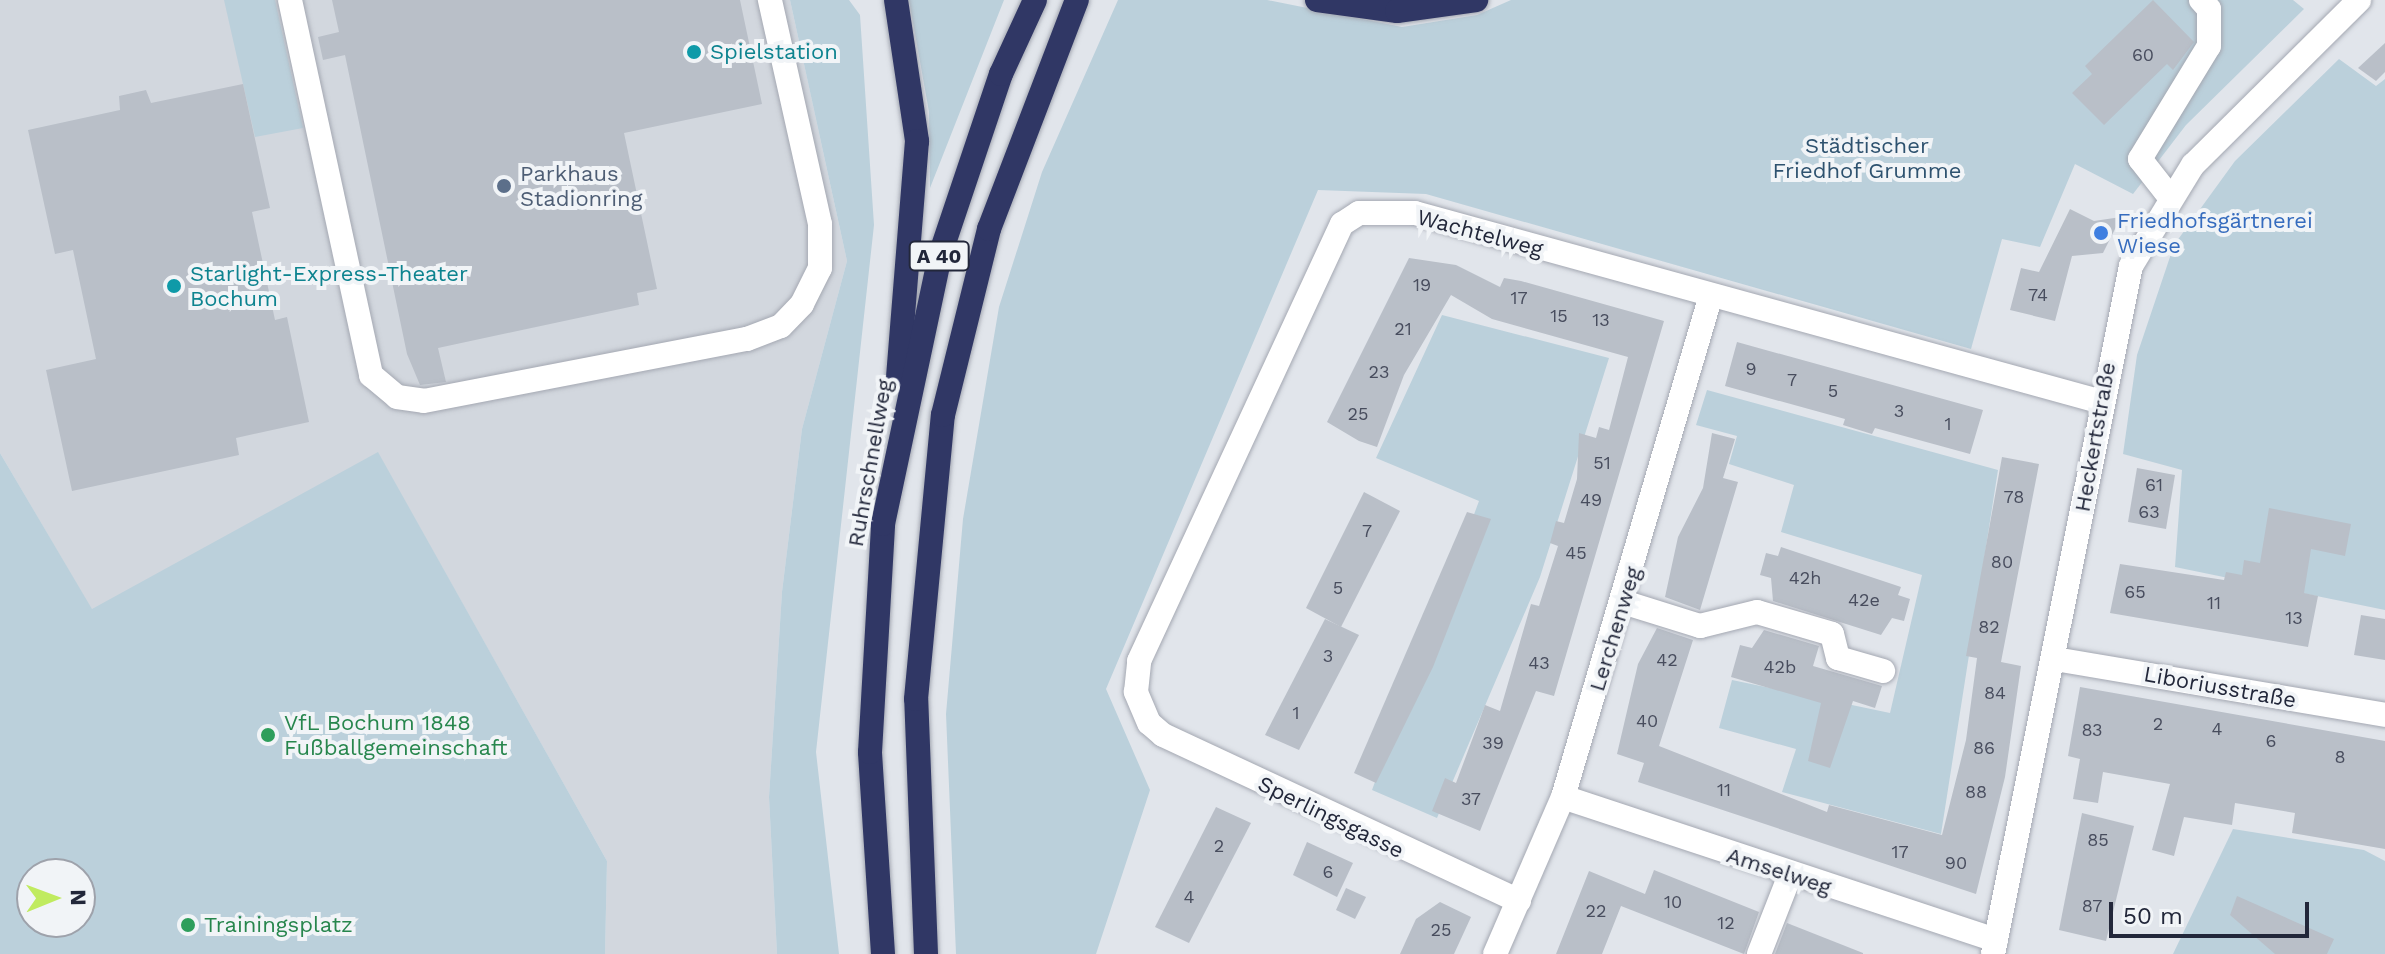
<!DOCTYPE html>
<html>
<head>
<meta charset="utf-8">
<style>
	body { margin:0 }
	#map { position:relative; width:2385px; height:954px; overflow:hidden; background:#e1e5eb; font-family:"Work Sans",sans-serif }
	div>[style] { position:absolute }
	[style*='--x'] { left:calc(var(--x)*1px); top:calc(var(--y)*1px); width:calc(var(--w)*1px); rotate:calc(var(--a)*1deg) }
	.built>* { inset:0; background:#d2d7de }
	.green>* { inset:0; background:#bbd0db }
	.building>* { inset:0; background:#b9bfc8 }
	.roads { filter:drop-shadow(0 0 2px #a4a8b2) drop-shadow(0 0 2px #a4a8b2) }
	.minor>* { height:24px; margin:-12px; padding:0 12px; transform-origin:12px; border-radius:12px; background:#fff }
	.highway>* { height:24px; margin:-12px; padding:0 12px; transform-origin:12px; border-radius:12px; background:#303765 }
	.dots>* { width:22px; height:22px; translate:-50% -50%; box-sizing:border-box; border:4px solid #f1f4f7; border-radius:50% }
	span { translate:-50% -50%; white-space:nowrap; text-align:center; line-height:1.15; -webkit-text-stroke:8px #f1f4f7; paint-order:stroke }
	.number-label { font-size:18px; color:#484d5e }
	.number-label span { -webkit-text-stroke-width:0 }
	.shield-label span { padding:2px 6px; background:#f1f4f7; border:2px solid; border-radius:6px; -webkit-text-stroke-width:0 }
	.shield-label { font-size:20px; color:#22273a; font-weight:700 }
	.culture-label { font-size:22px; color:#0d838f }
	.left { translate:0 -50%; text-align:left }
	.park-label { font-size:22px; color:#2e526f }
	.service-label { font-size:22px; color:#4e5e75 }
	.shop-label { font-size:22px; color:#366cbe }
	.street-label { font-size:22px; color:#22273a }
	.leisure-label { font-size:22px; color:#27864d }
	.north { position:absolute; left:16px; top:858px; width:80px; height:80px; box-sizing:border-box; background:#f1f4f7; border:2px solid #9ea2ab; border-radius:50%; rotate:89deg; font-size:22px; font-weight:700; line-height:32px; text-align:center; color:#22273a }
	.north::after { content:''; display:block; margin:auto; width:28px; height:36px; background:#c0eb5f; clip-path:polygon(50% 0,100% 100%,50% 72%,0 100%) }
	.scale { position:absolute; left:2109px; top:902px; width:200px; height:36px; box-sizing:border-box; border:4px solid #22273a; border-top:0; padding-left:10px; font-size:24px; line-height:28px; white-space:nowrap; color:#22273a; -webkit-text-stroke:6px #f1f4f7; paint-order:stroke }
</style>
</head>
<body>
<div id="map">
	<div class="built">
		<i style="clip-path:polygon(0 0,790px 0,847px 261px,802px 429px,782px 592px,769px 797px,777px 954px,605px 954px,607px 861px,378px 453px,92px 610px,0 453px)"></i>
	</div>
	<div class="green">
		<i style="clip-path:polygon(224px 0,275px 0,303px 128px,255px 137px)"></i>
		<i style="clip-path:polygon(790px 0,849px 0,860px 15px,874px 225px,816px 752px,839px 954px,777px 954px,769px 797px,782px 592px,802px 429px,847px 261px)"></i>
		<i style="clip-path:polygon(909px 0,1004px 0,930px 188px,929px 112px)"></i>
		<i style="clip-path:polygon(1118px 0,1267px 0,1402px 27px,1477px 15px,1511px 0,2293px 0,2304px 9px,2186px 125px,2133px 194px,2075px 164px,2040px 247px,2002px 239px,1971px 349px,1426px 194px,1318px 190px,1106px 689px,1150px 790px,1096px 954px,956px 954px,946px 714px,963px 519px,999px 307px,1042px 172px)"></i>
		<i style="clip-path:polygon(2339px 59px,2376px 86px,2385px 79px,2385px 610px,2175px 567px,2182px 470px,2123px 454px,2137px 355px,2174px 245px,2235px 161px)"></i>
		<i style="clip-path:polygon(1442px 315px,1609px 358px,1540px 577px,1437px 818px,1372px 790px,1479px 501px,1376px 458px)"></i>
		<i style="clip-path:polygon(1707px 390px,1998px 470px,1941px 834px,1782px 792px,1796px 749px,1719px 728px,1732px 680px,1890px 713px,1922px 575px,1781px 532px,1794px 485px,1729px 464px,1737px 436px,1696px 425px)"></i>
		<i style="clip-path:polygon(evenodd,378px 452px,607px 861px,605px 954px,0 954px,0 453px,92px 609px,378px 452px,80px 874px,80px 922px,32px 922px,32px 874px,80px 874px)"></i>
		<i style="clip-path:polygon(2233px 829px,2364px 850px,2385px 861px,2385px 954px,2173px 954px)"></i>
	</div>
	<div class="building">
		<i style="clip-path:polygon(332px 0,740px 0,762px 104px,624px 133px,657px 289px,637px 293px,639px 305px,438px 348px,446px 382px,420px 385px,407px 354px,345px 55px,323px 60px,318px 37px,339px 32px)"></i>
		<i style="clip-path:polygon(2153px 0,2194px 42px,2173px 70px,2167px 64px,2104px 125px,2072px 93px,2092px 74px,2085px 66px)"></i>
		<i style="clip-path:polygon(2385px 43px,2385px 72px,2376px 81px,2358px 68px)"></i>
		<i style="clip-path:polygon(243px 84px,270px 208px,252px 212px,275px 320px,287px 317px,309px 422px,236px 438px,239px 455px,72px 491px,46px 370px,96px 359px,73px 250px,55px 254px,28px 130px,120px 110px,119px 96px,146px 90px,151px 103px)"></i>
		<i style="clip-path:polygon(2070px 209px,2094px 221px,2121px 217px,2103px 253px,2072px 256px,2055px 321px,2010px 310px,2021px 268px,2039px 272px)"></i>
		<i style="clip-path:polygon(1409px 258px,1456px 265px,1500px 287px,1504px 278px,1521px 281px,1664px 321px,1554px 696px,1536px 691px,1480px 831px,1432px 811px,1445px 778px,1456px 783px,1485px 705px,1500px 711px,1531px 604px,1539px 606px,1558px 546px,1550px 543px,1556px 521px,1564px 523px,1577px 479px,1579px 433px,1596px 438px,1599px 427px,1609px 430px,1628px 357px,1492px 319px,1451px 295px,1404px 375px,1377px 447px,1359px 441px,1327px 422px)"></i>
		<i style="clip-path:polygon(1737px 342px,1983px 410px,1970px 454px,1875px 428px,1872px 434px,1843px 425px,1845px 419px,1725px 386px)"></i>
		<i style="clip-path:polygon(1712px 433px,1735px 439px,1723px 478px,1738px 482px,1700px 610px,1665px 597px,1678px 537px,1703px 488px)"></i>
		<i style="clip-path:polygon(2002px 457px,2039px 464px,2001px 662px,2021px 666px,2005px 777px,1976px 894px,1638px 782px,1644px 763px,1617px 754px,1638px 664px,1657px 628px,1693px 640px,1659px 746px,1827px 812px,1829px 805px,1942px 835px,1966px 740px,1977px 658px,1966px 656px)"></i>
		<i style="clip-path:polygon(2137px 468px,2175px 475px,2166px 529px,2128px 522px)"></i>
		<i style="clip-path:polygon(1364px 492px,1400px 511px,1341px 627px,1306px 608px)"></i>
		<i style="clip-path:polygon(2269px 508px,2351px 524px,2345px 556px,2311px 549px,2304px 593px,2318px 596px,2308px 647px,2110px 613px,2120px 564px,2224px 580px,2226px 572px,2242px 575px,2244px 560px,2260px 563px)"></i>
		<i style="clip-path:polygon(1467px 512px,1491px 519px,1433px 667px,1376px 783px,1354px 773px)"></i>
		<i style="clip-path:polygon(1781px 547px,1901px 587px,1898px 595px,1910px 599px,1904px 621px,1892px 618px,1881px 635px,1773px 601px,1771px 578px,1760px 575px,1766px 553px,1778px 556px)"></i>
		<i style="clip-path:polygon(2361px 615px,2385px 619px,2385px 660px,2354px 655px)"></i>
		<i style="clip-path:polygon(1325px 619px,1359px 635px,1299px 750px,1265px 735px)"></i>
		<i style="clip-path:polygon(1764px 630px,1819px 646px,1813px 666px,1882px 686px,1875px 708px,1853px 701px,1830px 768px,1808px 761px,1821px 703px,1731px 677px,1740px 645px,1752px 648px)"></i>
		<i style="clip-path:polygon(2080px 687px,2385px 741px,2385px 849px,2292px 833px,2295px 813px,2235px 803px,2232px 825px,2184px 817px,2174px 856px,2152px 850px,2170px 784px,2103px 772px,2098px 803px,2073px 799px,2080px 759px,2068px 756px)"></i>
		<i style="clip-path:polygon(1216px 807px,1251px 823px,1189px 943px,1155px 927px)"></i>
		<i style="clip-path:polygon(2082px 813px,2134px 826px,2106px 941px,2059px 930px)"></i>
		<i style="clip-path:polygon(1307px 842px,1353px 863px,1337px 897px,1293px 875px)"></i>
		<i style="clip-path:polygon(1654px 870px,1759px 912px,1744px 954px,1621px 906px,1602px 954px,1556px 954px,1589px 871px,1645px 894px)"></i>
		<i style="clip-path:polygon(1346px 888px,1366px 897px,1355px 919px,1336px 910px)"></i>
		<i style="clip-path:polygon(2237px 896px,2334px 939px,2327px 954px,2275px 954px,2230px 915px)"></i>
		<i style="clip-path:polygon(1440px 902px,1471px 917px,1454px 954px,1400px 954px,1416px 919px)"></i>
		<i style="clip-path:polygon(1787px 923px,1863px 953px,1863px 954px,1775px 954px)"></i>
	</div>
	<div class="roads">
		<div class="minor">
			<i style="--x:290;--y:0;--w:384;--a:77.8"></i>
			<i style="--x:371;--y:375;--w:34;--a:40"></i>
			<i style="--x:397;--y:397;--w:27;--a:8"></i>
			<i style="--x:424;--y:401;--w:329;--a:-10.9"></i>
			<i style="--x:747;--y:339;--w:36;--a:-21"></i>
			<i style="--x:781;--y:326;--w:30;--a:-46"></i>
			<i style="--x:802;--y:304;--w:40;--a:-63.4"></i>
			<i style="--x:820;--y:268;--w:44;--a:-90"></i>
			<i style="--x:820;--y:224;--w:230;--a:-102.6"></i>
			<i style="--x:2169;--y:196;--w:47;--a:-128.1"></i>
			<i style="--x:2140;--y:159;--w:132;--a:-58.6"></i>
			<i style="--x:2209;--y:46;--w:37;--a:-90"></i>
			<i style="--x:2209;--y:9;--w:12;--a:-132"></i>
			<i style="--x:1623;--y:602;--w:81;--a:17.3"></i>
			<i style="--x:1700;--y:626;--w:59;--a:-13.8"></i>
			<i style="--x:1757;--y:612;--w:78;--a:16.3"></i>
			<i style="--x:1832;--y:634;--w:25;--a:76"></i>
			<i style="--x:1838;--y:658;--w:47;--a:16.1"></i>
			<i style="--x:2055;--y:659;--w:335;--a:9.6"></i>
			<i style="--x:1563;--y:797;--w:456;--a:18.3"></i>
			<i style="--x:1519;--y:901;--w:393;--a:-155"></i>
			<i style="--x:1163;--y:735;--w:18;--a:-139"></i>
			<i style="--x:1149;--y:723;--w:34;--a:-113"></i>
			<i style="--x:1136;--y:692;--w:31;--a:-84"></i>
			<i style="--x:1139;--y:661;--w:482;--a:-65.1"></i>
			<i style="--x:1342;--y:224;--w:20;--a:-33"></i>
			<i style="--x:1359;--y:213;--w:56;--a:0"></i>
			<i style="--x:1415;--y:213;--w:713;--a:15.38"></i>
			<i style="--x:1495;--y:954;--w:171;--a:-66.6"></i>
			<i style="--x:1563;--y:797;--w:523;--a:-73.57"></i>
			<i style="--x:1759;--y:954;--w:85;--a:-68.6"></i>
			<i style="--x:1993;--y:954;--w:702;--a:-78.66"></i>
			<i style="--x:2131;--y:266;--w:119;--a:-58.5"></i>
			<i style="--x:2193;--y:165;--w:234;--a:-44.8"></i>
		</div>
		<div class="highway">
			<i style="--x:896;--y:0;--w:143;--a:81.5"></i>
			<i style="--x:917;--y:141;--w:235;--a:94.6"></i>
			<i style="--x:1317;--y:0;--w:81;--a:7.8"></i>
			<i style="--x:1397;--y:11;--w:80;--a:-7.9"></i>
			<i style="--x:883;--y:954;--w:202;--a:-93.7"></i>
			<i style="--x:870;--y:752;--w:228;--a:-86.7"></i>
			<i style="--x:883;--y:524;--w:275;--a:-78"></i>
			<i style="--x:940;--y:255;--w:191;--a:-71.4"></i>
			<i style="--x:1001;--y:74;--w:81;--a:-65.3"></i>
			<i style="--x:926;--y:954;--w:255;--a:-92.2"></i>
			<i style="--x:916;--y:699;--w:285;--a:-84.6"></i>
			<i style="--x:943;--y:415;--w:192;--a:-76.1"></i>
			<i style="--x:989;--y:229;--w:245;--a:-69"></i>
		</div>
	</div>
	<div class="dots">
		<i style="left:694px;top:52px;background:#0f9aa8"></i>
		<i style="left:504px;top:186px;background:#5c6f8a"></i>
		<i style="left:2101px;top:233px;background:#3f7fe0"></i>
		<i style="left:174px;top:286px;background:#0f9aa8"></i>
		<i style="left:268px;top:735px;background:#2e9e5b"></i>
		<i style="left:188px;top:925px;background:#2e9e5b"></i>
	</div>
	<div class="number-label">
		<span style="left:2143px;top:55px">60</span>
		<span style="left:1422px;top:285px">19</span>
		<span style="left:2038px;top:295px">74</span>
		<span style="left:1519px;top:298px">17</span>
		<span style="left:1559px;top:316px">15</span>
		<span style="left:1601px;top:320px">13</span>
		<span style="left:1403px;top:329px">21</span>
		<span style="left:1751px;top:369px">9</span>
		<span style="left:1379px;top:372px">23</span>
		<span style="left:1792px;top:380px">7</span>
		<span style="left:1833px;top:391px">5</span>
		<span style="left:1899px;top:411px">3</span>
		<span style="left:1358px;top:414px">25</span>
		<span style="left:1948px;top:424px">1</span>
		<span style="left:1602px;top:463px">51</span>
		<span style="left:2154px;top:485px">61</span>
		<span style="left:2014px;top:497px">78</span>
		<span style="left:1591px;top:500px">49</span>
		<span style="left:2149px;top:512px">63</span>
		<span style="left:1367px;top:531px">7</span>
		<span style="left:1576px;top:553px">45</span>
		<span style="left:2002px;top:562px">80</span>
		<span style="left:1805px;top:578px">42h</span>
		<span style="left:1338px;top:588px">5</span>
		<span style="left:2135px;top:592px">65</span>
		<span style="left:1864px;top:600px">42e</span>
		<span style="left:2214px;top:603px">11</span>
		<span style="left:2294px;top:618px">13</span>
		<span style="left:1989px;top:627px">82</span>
		<span style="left:1328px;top:656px">3</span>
		<span style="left:1667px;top:660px">42</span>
		<span style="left:1539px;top:663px">43</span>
		<span style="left:1780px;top:667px">42b</span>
		<span style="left:1995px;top:693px">84</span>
		<span style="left:1296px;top:713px">1</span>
		<span style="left:1647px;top:721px">40</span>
		<span style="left:2158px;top:724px">2</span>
		<span style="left:2217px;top:729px">4</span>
		<span style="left:2092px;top:730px">83</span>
		<span style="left:2271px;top:741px">6</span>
		<span style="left:1493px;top:743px">39</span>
		<span style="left:1984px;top:748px">86</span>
		<span style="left:2340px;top:757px">8</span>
		<span style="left:1724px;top:790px">11</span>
		<span style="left:1976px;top:792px">88</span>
		<span style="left:1471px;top:799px">37</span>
		<span style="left:2098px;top:840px">85</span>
		<span style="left:1219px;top:846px">2</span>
		<span style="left:1900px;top:852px">17</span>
		<span style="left:1956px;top:863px">90</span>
		<span style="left:1328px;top:872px">6</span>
		<span style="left:1189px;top:897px">4</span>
		<span style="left:1673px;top:902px">10</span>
		<span style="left:2092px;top:906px">87</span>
		<span style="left:1596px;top:911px">22</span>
		<span style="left:1726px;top:923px">12</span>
		<span style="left:1441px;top:930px">25</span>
	</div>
	<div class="shield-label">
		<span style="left:939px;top:256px">A 40</span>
	</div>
	<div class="culture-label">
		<span class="left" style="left:710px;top:52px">Spielstation</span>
		<span class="left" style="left:190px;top:286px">Starlight-Express-Theater<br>Bochum</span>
	</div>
	<div class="park-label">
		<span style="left:1867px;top:158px">Städtischer<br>Friedhof Grumme</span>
	</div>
	<div class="service-label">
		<span class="left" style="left:520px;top:186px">Parkhaus<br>Stadionring</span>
	</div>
	<div class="shop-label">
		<span class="left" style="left:2117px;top:233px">Friedhofsgärtnerei<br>Wiese</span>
	</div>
	<div class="street-label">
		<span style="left:1480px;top:233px;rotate:15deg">Wachtelweg</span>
		<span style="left:2095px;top:437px;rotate:-80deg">Heckertstraße</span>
		<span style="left:870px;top:463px;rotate:-80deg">Ruhrschnellweg</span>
		<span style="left:1615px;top:629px;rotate:-73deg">Lerchenweg</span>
		<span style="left:2220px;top:687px;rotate:10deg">Liboriusstraße</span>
		<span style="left:1331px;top:817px;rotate:26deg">Sperlingsgasse</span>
		<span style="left:1779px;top:871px;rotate:18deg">Amselweg</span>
	</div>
	<div class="leisure-label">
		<span class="left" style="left:284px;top:735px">VfL Bochum 1848<br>Fußballgemeinschaft</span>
		<span class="left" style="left:204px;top:925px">Trainingsplatz</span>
	</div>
	<div class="north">N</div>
	<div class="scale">50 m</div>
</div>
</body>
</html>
